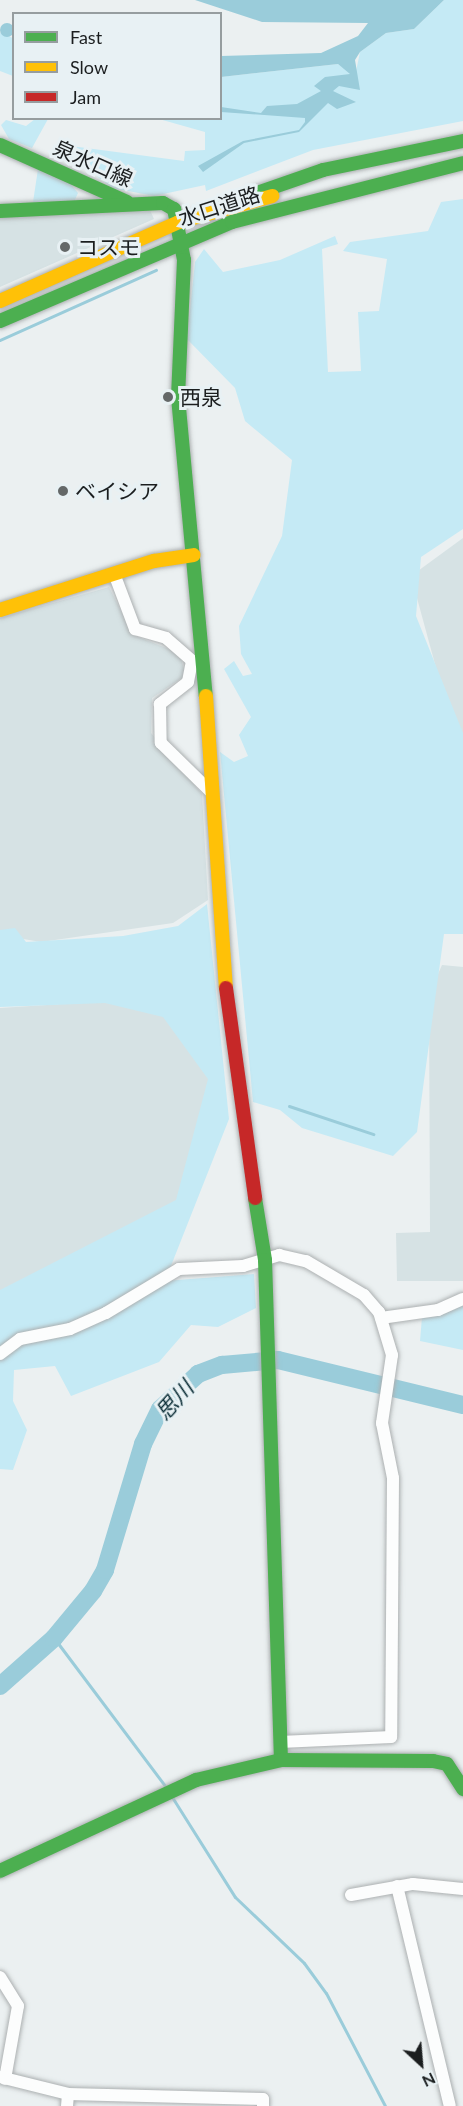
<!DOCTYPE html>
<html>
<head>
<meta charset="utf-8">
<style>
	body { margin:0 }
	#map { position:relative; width:463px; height:2106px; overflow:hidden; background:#ebf0f1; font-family:Lato,"Noto Sans JP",sans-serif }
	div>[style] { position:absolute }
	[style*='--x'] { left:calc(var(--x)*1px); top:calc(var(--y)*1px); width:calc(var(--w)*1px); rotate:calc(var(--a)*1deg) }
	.built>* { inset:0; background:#d6e2e4 }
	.green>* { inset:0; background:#c5eaf5 }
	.water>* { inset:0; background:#9accda }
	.round { border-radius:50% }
	.stream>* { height:3px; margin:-1.5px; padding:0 1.5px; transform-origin:1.5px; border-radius:1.5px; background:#9accda }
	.river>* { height:18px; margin:-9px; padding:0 9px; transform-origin:9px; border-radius:9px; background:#9accda }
	.roads { filter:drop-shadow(0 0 2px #acb0b1) drop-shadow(0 0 2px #acb0b1) }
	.street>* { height:12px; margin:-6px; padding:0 6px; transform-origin:6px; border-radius:6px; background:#fcfdfd }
	.fast>* { height:14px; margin:-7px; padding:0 7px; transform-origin:7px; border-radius:7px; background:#4caf50 }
	.slow>* { height:14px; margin:-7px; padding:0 7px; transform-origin:7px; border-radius:7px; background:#ffc107 }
	.jam>* { height:14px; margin:-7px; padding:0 7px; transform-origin:7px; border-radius:7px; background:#c62828 }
	.dots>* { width:16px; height:16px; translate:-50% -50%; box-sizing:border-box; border:3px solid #e8f1f4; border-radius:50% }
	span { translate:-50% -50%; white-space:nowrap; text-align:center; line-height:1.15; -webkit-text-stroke:6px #e8f1f4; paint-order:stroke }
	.street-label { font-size:21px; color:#1b1e1f }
	.poi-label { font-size:21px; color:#1b1e1f }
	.left { translate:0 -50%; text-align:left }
	.water-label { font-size:22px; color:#0f313a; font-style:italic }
	.legend { position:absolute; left:12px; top:12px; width:210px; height:108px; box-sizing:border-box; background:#e8f1f4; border:2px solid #969d9f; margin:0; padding:8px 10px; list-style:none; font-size:18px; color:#1b1e1f }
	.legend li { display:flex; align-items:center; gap:12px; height:30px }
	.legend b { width:30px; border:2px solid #969d9f }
	.north { position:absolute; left:391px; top:2034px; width:60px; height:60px; -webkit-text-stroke:4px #e8f1f4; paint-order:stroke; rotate:154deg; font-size:16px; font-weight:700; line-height:24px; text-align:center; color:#1b1e1f }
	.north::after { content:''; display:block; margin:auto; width:21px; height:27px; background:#1b1e1f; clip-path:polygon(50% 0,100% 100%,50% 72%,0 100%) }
</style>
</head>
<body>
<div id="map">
	<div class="built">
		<i style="clip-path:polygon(150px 210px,154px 219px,0 287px,0 216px)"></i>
		<i style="clip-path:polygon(463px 538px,463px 744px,457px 745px,411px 576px)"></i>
		<i style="clip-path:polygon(109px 587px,133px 635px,179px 653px,186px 675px,152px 698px,151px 733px,202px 794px,208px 900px,173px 923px,41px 942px,0 935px,0 618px)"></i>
		<i style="clip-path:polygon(442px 965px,463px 967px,463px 1281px,397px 1281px,396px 1233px,430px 1232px,429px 994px)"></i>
		<i style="clip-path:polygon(108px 1001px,165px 1014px,210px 1079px,178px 1203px,0 1292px,0 1008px)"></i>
	</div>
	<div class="green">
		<i style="clip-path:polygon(444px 0,463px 0,463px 121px,313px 150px,206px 191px,205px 185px,154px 196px,113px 188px,68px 155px,71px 146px,184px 161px,185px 151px,205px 150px,205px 132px,159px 119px,220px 118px,221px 77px,338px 64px,355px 76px,360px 52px,386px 33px,414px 29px)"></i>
		<i style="clip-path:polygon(0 33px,13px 38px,13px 76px,0 71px)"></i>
		<i style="clip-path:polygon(35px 119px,48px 119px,32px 148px,9px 139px,1px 125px,6px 120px,26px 126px)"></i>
		<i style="clip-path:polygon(38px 169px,67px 180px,78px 193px,73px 204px,33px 202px)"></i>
		<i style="clip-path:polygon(463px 199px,463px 529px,421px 557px,416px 616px,463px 733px,463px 934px,444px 934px,417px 1132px,393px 1156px,302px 1128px,280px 1110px,253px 1102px,220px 752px,234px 762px,248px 756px,239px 735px,251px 717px,224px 669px,234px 661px,243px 676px,252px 674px,241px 654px,239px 626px,282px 536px,292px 460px,245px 421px,235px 388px,187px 339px,195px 262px,204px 249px,223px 272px,280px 260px,335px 236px,338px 244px,322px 249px,328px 372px,361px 371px,358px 312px,379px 311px,387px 259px,343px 251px,350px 242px,428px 231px,441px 202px)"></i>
		<i style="clip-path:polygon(207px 904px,229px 1119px,165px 1281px,254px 1274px,256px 1308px,218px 1327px,191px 1325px,159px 1362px,71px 1396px,55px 1366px,14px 1370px,13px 1401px,27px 1430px,13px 1470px,0 1469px,0 1290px,176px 1200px,208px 1079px,163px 1017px,105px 1003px,0 1007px,0 930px,15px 928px,26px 942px,123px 936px,178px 926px)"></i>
		<i style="clip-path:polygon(463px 1305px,463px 1350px,420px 1341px,422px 1317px)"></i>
	</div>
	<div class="water">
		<i style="clip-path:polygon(195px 0,444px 0,414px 29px,386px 33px,360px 52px,355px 60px,360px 90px,339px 86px,333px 91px,356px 102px,337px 109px,328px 103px,299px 132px,244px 143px,203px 172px,198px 166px,243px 141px,299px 130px,305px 122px,305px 118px,221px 112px,221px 107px,261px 113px,267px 106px,297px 104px,321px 91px,314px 86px,325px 77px,350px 74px,338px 64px,221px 77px,221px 56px,321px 53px,358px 36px,368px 23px,262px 22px)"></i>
		<i class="round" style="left:0;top:23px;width:14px;height:14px"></i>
	</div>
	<div class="stream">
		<i style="--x:0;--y:340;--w:171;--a:-24.2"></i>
		<i style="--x:289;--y:1106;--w:89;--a:18.4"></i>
		<i style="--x:54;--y:1638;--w:185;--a:53.1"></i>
		<i style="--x:172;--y:1797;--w:118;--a:57.8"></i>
		<i style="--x:235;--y:1897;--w:95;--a:43.7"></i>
		<i style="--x:304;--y:1963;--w:37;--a:54"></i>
		<i style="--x:326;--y:1993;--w:127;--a:62.4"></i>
	</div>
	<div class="river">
		<i style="--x:0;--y:1686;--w:72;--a:-41.6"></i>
		<i style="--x:54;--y:1638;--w:61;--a:-50.3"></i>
		<i style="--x:93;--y:1591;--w:24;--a:-60"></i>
		<i style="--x:105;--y:1570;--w:132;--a:-73.2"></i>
		<i style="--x:143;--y:1444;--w:39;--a:-64"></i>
		<i style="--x:160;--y:1409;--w:52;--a:-42.6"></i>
		<i style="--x:198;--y:1374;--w:26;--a:-21"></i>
		<i style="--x:222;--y:1365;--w:56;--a:-5.1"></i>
		<i style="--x:278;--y:1360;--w:190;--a:13.7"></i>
	</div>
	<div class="roads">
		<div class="street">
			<i style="--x:115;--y:576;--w:57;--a:69.3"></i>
			<i style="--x:135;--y:629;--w:32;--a:16"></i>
			<i style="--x:166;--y:638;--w:35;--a:41"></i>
			<i style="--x:192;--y:661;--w:21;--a:101"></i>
			<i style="--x:188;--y:682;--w:36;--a:142"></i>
			<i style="--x:160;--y:704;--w:39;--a:89"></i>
			<i style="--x:161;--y:743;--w:70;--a:44.4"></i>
			<i style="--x:381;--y:1318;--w:58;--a:-8"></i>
			<i style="--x:438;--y:1310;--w:27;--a:-24"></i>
			<i style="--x:0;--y:1354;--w:25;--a:-37"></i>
			<i style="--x:20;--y:1339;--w:51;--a:-11.3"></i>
			<i style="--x:70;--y:1329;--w:39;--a:-24"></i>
			<i style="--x:106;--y:1313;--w:85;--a:-31.1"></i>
			<i style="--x:179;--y:1269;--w:64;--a:-2.7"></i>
			<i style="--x:243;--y:1266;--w:38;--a:-17"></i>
			<i style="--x:279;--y:1255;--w:28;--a:13"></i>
			<i style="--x:306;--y:1261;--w:67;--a:30.4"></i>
			<i style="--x:364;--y:1295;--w:23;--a:49"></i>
			<i style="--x:379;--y:1312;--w:45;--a:73.2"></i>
			<i style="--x:392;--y:1355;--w:69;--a:98.4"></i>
			<i style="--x:382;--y:1423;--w:56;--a:78.7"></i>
			<i style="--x:393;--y:1478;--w:259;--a:90.4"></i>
			<i style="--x:391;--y:1737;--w:111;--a:177.4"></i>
			<i style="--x:397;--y:1886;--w:226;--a:76.5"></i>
			<i style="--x:351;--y:1895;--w:63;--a:-10.1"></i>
			<i style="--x:413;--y:1884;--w:50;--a:5.7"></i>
			<i style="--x:0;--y:1977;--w:34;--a:58"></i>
			<i style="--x:18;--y:2006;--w:74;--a:100.1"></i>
			<i style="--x:0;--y:2077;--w:70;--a:14"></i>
			<i style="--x:68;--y:2094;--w:195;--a:1.5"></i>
			<i style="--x:263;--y:2099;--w:7;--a:90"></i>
			<i style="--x:67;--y:2106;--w:12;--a:-85"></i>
		</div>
		<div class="fast">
			<i style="--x:0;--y:145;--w:139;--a:24.2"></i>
			<i style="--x:251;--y:195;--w:76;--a:-19.1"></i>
			<i style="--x:323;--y:170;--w:143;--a:-11.7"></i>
			<i style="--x:0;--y:211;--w:163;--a:-2.8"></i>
			<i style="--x:163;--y:203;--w:13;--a:29"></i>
			<i style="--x:174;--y:209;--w:52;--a:78.9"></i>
			<i style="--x:184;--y:260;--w:137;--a:92.5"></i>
			<i style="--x:178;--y:397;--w:300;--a:84.7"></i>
			<i style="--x:0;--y:321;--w:252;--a:-23.1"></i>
			<i style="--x:232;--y:222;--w:238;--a:-14.3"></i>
			<i style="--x:255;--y:1198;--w:63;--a:80.8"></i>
			<i style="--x:265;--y:1260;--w:500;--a:88.17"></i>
			<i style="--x:0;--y:1871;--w:216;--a:-24.9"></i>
			<i style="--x:196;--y:1780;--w:87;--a:-13.2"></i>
			<i style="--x:281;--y:1760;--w:152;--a:0.4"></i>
			<i style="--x:433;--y:1761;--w:14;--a:12"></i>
			<i style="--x:447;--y:1764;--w:30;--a:57"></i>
		</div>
		<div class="slow">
			<i style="--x:0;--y:301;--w:196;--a:-23.8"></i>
			<i style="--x:179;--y:222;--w:97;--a:-15.6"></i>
			<i style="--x:0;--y:610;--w:162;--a:-17.7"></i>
			<i style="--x:154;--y:561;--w:40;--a:-8.5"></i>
			<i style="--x:206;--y:696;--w:293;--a:86.1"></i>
		</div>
		<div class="jam">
			<i style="--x:226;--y:988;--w:212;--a:82.1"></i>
		</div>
	</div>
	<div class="dots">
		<i style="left:65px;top:247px;background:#646868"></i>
		<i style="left:168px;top:397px;background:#646868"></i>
		<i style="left:63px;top:491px;background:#646868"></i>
	</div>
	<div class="street-label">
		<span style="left:93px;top:163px;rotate:24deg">泉水口線</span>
		<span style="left:219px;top:206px;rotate:-18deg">水口道路</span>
	</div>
	<div class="poi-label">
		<span class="left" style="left:77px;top:247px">コスモ</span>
		<span class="left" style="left:180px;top:397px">西泉</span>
		<span class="left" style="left:75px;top:491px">ベイシア</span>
	</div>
	<div class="water-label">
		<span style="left:174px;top:1400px;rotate:-48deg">思川</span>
	</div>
	<ul class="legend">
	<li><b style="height:8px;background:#4caf50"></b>Fast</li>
	<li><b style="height:8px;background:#ffc107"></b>Slow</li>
	<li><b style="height:8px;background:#c62828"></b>Jam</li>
	</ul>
	<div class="north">N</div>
</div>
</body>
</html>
